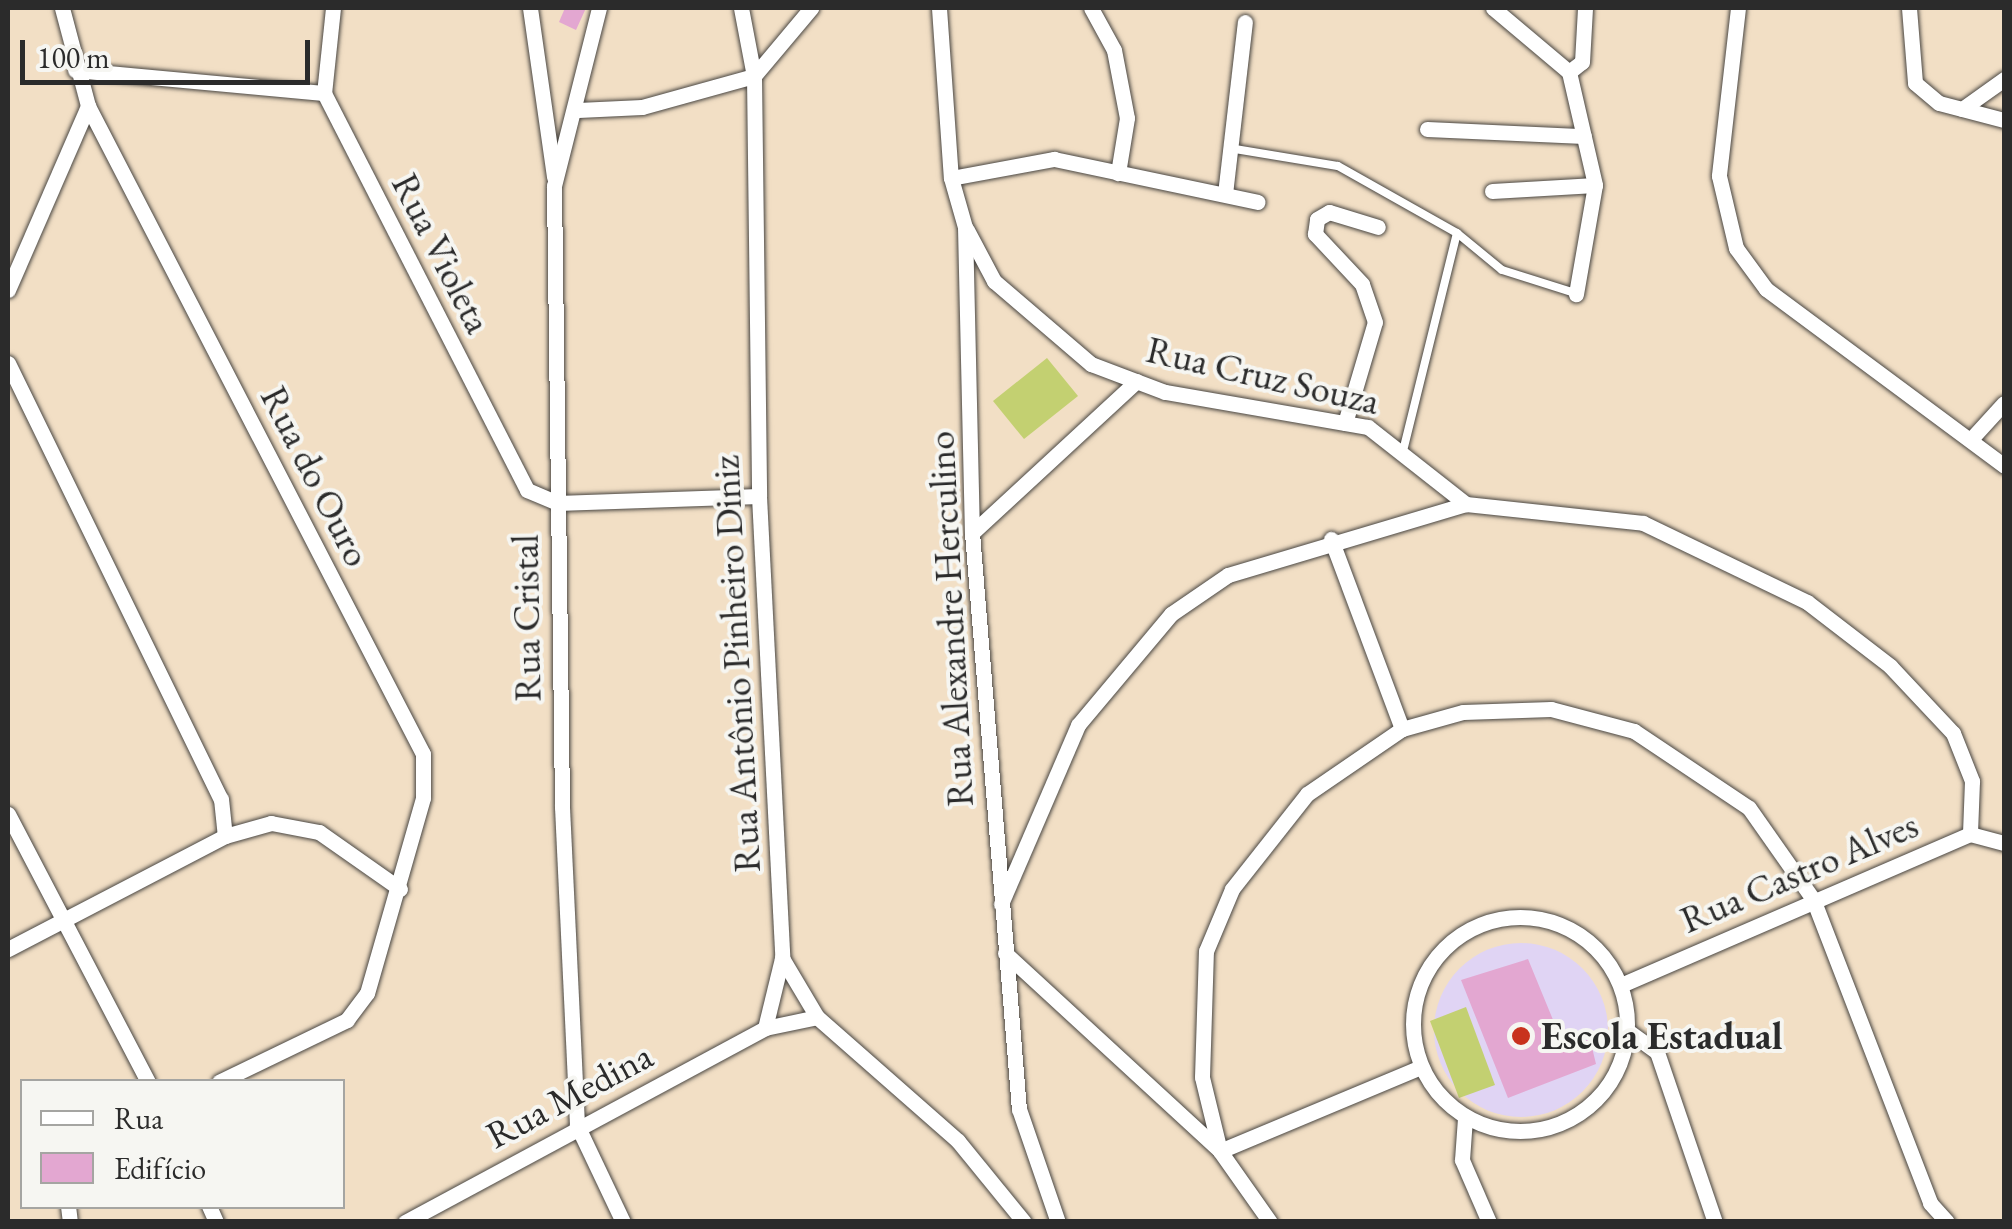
<!DOCTYPE html>
<html>
<head>
<meta charset="utf-8">
<style>
	body { margin:0 }
	#map { position:relative; width:2012px; height:1229px; overflow:hidden; background:#f2dfc5; font-family:"EB Garamond",serif }
	div>[style] { position:absolute }
	[style*='--x'] { left:calc(var(--x)*1px); top:calc(var(--y)*1px); width:calc(var(--w)*1px); rotate:calc(var(--a)*1deg) }
	.built>* { inset:0; background:#e0d4f4 }
	.round { border-radius:50% }
	.green>* { inset:0; background:#c3d071 }
	.building>* { inset:0; background:#e3a7d1 }
	.roads { filter:drop-shadow(0 0 2px #494642) drop-shadow(0 0 2px #494642) }
	.service>* { height:8px; margin:-4px; padding:0 4px; transform-origin:4px; border-radius:4px; background:#fff }
	.minor>* { height:15px; margin:-7.5px; padding:0 7.5px; transform-origin:7.5px; border-radius:7.5px; background:#fff }
	.minor>.ring { margin:-7.5px; padding:0; box-sizing:content-box; background:none; border:15px solid #fff; border-radius:50% }
	.dots>* { width:28px; height:28px; translate:-50% -50%; box-sizing:border-box; border:5px solid #f6f6f2; border-radius:50% }
	span { translate:-50% -50%; white-space:nowrap; text-align:center; line-height:1.15; -webkit-text-stroke:8px #f6f6f2; paint-order:stroke }
	.street-label { font-size:38px; color:#2b2b2b }
	.poi-label { font-size:38px; color:#2b2b2b; font-weight:700 }
	.left { translate:0 -50%; text-align:left }
	.frame { position:absolute; inset:0; border:10px solid #2b2b2b; pointer-events:none }
	.legend { position:absolute; left:20px; top:1079px; width:325px; height:130px; box-sizing:border-box; background:#f6f6f2; border:2px solid #a5a5a2; margin:0; padding:12px 18px; list-style:none; font-size:30px; color:#2b2b2b }
	.legend li { display:flex; align-items:center; gap:20px; height:50px }
	.legend b { width:50px; border:2px solid #a5a5a2 }
	.scale { position:absolute; left:20px; top:40px; width:290px; height:45px; box-sizing:border-box; border:5px solid #2b2b2b; border-top:0; padding-left:12px; font-size:30px; line-height:35px; white-space:nowrap; color:#2b2b2b; -webkit-text-stroke:8px #f6f6f2; paint-order:stroke }
</style>
</head>
<body>
<div id="map">
	<div class="built">
		<i class="round" style="left:1434px;top:943px;width:174px;height:174px"></i>
	</div>
	<div class="green">
		<i style="clip-path:polygon(1047px 358px,1078px 396px,1024px 439px,993px 401px)"></i>
		<i style="clip-path:polygon(1466px 1007px,1495px 1085px,1459px 1098px,1430px 1021px)"></i>
	</div>
	<div class="building">
		<i style="clip-path:polygon(565px 8px,586px 8px,576px 30px,559px 22px)"></i>
		<i style="clip-path:polygon(1528px 959px,1565px 1049px,1590px 1039px,1596px 1064px,1508px 1098px,1461px 980px)"></i>
	</div>
	<div class="roads">
		<div class="service">
			<i style="--x:1235;--y:149;--w:104;--a:9.4"></i>
			<i style="--x:1338;--y:166;--w:137;--a:29.4"></i>
			<i style="--x:1404;--y:447;--w:220;--a:-76.1"></i>
			<i style="--x:1457;--y:233;--w:58;--a:39.4"></i>
			<i style="--x:1502;--y:270;--w:77;--a:17.5"></i>
		</div>
		<div class="minor">
			<i style="--x:62;--y:8;--w:101;--a:75.1"></i>
			<i style="--x:88;--y:106;--w:729;--a:62.66"></i>
			<i style="--x:423;--y:754;--w:44;--a:90"></i>
			<i style="--x:423;--y:798;--w:203;--a:106"></i>
			<i style="--x:367;--y:993;--w:34;--a:127"></i>
			<i style="--x:347;--y:1020;--w:142;--a:154.2"></i>
			<i style="--x:333;--y:8;--w:85;--a:96"></i>
			<i style="--x:324;--y:93;--w:446;--a:62.9"></i>
			<i style="--x:527;--y:490;--w:33;--a:23"></i>
			<i style="--x:557;--y:503;--w:202;--a:-2"></i>
			<i style="--x:530;--y:8;--w:171;--a:81.9"></i>
			<i style="--x:599;--y:8;--w:184;--a:104.2"></i>
			<i style="--x:554;--y:186;--w:621;--a:89.26"></i>
			<i style="--x:562;--y:807;--w:318;--a:87.3"></i>
			<i style="--x:577;--y:1125;--w:107;--a:64.6"></i>
			<i style="--x:741;--y:8;--w:69;--a:79.2"></i>
			<i style="--x:754;--y:76;--w:420;--a:89.3"></i>
			<i style="--x:759;--y:496;--w:463;--a:87.1"></i>
			<i style="--x:782;--y:958;--w:69;--a:59.3"></i>
			<i style="--x:817;--y:1017;--w:188;--a:41.3"></i>
			<i style="--x:958;--y:1141;--w:104;--a:50.8"></i>
			<i style="--x:939;--y:8;--w:170;--a:86"></i>
			<i style="--x:951;--y:178;--w:51;--a:74.1"></i>
			<i style="--x:965;--y:227;--w:306;--a:88.7"></i>
			<i style="--x:972;--y:533;--w:578;--a:85.34"></i>
			<i style="--x:1019;--y:1109;--w:120;--a:71"></i>
			<i style="--x:1091;--y:8;--w:48;--a:61.3"></i>
			<i style="--x:1114;--y:50;--w:69;--a:79.2"></i>
			<i style="--x:1127;--y:118;--w:56;--a:99.3"></i>
			<i style="--x:1493;--y:8;--w:99;--a:40.1"></i>
			<i style="--x:1569;--y:72;--w:16;--a:-38"></i>
			<i style="--x:1582;--y:62;--w:54;--a:-86.8"></i>
			<i style="--x:1738;--y:8;--w:169;--a:96.5"></i>
			<i style="--x:1719;--y:176;--w:74;--a:76.7"></i>
			<i style="--x:1736;--y:248;--w:51;--a:53.8"></i>
			<i style="--x:1766;--y:289;--w:297;--a:36.6"></i>
			<i style="--x:1909;--y:8;--w:75;--a:85.4"></i>
			<i style="--x:1915;--y:83;--w:31;--a:40"></i>
			<i style="--x:1939;--y:103;--w:67;--a:14.7"></i>
			<i style="--x:75;--y:70;--w:250;--a:5.3"></i>
			<i style="--x:1569;--y:72;--w:116;--a:77"></i>
			<i style="--x:1595;--y:185;--w:111;--a:99.9"></i>
			<i style="--x:1962;--y:109;--w:52;--a:-35.5"></i>
			<i style="--x:578;--y:110;--w:64;--a:-2.7"></i>
			<i style="--x:642;--y:107;--w:116;--a:-15.5"></i>
			<i style="--x:754;--y:76;--w:89;--a:-50"></i>
			<i style="--x:1427;--y:129;--w:157;--a:2.6"></i>
			<i style="--x:951;--y:178;--w:105;--a:-10.5"></i>
			<i style="--x:1054;--y:159;--w:208;--a:11.9"></i>
			<i style="--x:1492;--y:191;--w:103;--a:-3.3"></i>
			<i style="--x:1225;--y:194;--w:173;--a:-83.4"></i>
			<i style="--x:967;--y:230;--w:58;--a:62.1"></i>
			<i style="--x:994;--y:281;--w:128;--a:40.6"></i>
			<i style="--x:1091;--y:364;--w:79;--a:20.7"></i>
			<i style="--x:1165;--y:392;--w:206;--a:9.8"></i>
			<i style="--x:1368;--y:427;--w:125;--a:38.2"></i>
			<i style="--x:8;--y:290;--w:201;--a:-66.5"></i>
			<i style="--x:8;--y:363;--w:485;--a:64"></i>
			<i style="--x:221;--y:799;--w:37;--a:84"></i>
			<i style="--x:1345;--y:423;--w:105;--a:-73.5"></i>
			<i style="--x:1375;--y:322;--w:40;--a:-108.9"></i>
			<i style="--x:1362;--y:284;--w:69;--a:-133.2"></i>
			<i style="--x:1315;--y:234;--w:15;--a:-82"></i>
			<i style="--x:1317;--y:219;--w:14;--a:-30"></i>
			<i style="--x:1329;--y:212;--w:51;--a:17"></i>
			<i style="--x:1972;--y:438;--w:47;--a:-47.6"></i>
			<i style="--x:972;--y:533;--w:224;--a:-42.7"></i>
			<i style="--x:1331;--y:539;--w:203;--a:69.5"></i>
			<i style="--x:8;--y:814;--w:302;--a:62.4"></i>
			<i style="--x:1001;--y:904;--w:195;--a:-66.7"></i>
			<i style="--x:1078;--y:725;--w:145;--a:-50"></i>
			<i style="--x:1171;--y:614;--w:69;--a:-34.4"></i>
			<i style="--x:1228;--y:575;--w:248;--a:-16.6"></i>
			<i style="--x:1466;--y:504;--w:178;--a:6.1"></i>
			<i style="--x:1643;--y:523;--w:182;--a:25.7"></i>
			<i style="--x:1807;--y:602;--w:105;--a:37.6"></i>
			<i style="--x:1890;--y:666;--w:92;--a:46.8"></i>
			<i style="--x:1953;--y:733;--w:52;--a:68.4"></i>
			<i style="--x:1972;--y:781;--w:53;--a:92.2"></i>
			<i class="ring" style="left:1413px;top:917px;width:199px;height:199px"></i>
			<i style="--x:8;--y:949;--w:245;--a:-27.5"></i>
			<i style="--x:225;--y:836;--w:48;--a:-15.8"></i>
			<i style="--x:271;--y:823;--w:49;--a:10.6"></i>
			<i style="--x:319;--y:832;--w:99;--a:35.1"></i>
			<i style="--x:1005;--y:953;--w:291;--a:42.6"></i>
			<i style="--x:1621;--y:985;--w:380;--a:-23.4"></i>
			<i style="--x:1970;--y:834;--w:35;--a:15"></i>
			<i style="--x:765;--y:1028;--w:53;--a:-11.9"></i>
			<i style="--x:1628;--y:1031;--w:36;--a:36"></i>
			<i style="--x:1657;--y:1052;--w:180;--a:71.2"></i>
			<i style="--x:1465;--y:1118;--w:42;--a:94.1"></i>
			<i style="--x:1462;--y:1160;--w:68;--a:66.5"></i>
			<i style="--x:1220;--y:1151;--w:218;--a:-22.7"></i>
			<i style="--x:68;--y:1206;--w:16;--a:83"></i>
			<i style="--x:209;--y:1206;--w:17;--a:66"></i>
			<i style="--x:405;--y:1222;--w:409;--a:-28.3"></i>
			<i style="--x:765;--y:1028;--w:72;--a:-76.3"></i>
			<i style="--x:1270;--y:1222;--w:87;--a:-125.2"></i>
			<i style="--x:1220;--y:1151;--w:76;--a:-103.7"></i>
			<i style="--x:1202;--y:1077;--w:126;--a:-88.2"></i>
			<i style="--x:1206;--y:951;--w:67;--a:-67.2"></i>
			<i style="--x:1232;--y:889;--w:121;--a:-51.7"></i>
			<i style="--x:1307;--y:794;--w:115;--a:-34.4"></i>
			<i style="--x:1402;--y:729;--w:63;--a:-15.6"></i>
			<i style="--x:1463;--y:712;--w:88;--a:-2"></i>
			<i style="--x:1551;--y:709;--w:86;--a:14.8"></i>
			<i style="--x:1634;--y:731;--w:138;--a:33.8"></i>
			<i style="--x:1749;--y:808;--w:111;--a:54.9"></i>
			<i style="--x:1813;--y:899;--w:326;--a:68.9"></i>
			<i style="--x:1930;--y:1203;--w:25;--a:48"></i>
		</div>
	</div>
	<div class="dots">
		<i style="left:1521px;top:1036px;background:#c8321e"></i>
	</div>
	<div class="street-label">
		<span style="left:442px;top:253px;rotate:63deg">Rua Violeta</span>
		<span style="left:1263px;top:375px;rotate:13deg">Rua Cruz Souza</span>
		<span style="left:316px;top:476px;rotate:63deg">Rua do Ouro</span>
		<span style="left:526px;top:618px;rotate:-91deg">Rua Cristal</span>
		<span style="left:950px;top:619px;rotate:-93deg">Rua Alexandre Herculino</span>
		<span style="left:736px;top:664px;rotate:-93deg">Rua Antônio Pinheiro Diniz</span>
		<span style="left:1799px;top:872px;rotate:-23deg">Rua Castro Alves</span>
		<span style="left:569px;top:1095px;rotate:-28deg">Rua Medina</span>
	</div>
	<div class="poi-label">
		<span class="left" style="left:1541px;top:1036px">Escola Estadual</span>
	</div>
	<div class="frame"></div>
	<ul class="legend">
	<li><b style="height:12px;background:#fff"></b>Rua</li>
	<li><b style="height:28px;background:#e3a7d1"></b>Edifício</li>
	</ul>
	<div class="scale">100 m</div>
</div>
</body>
</html>
